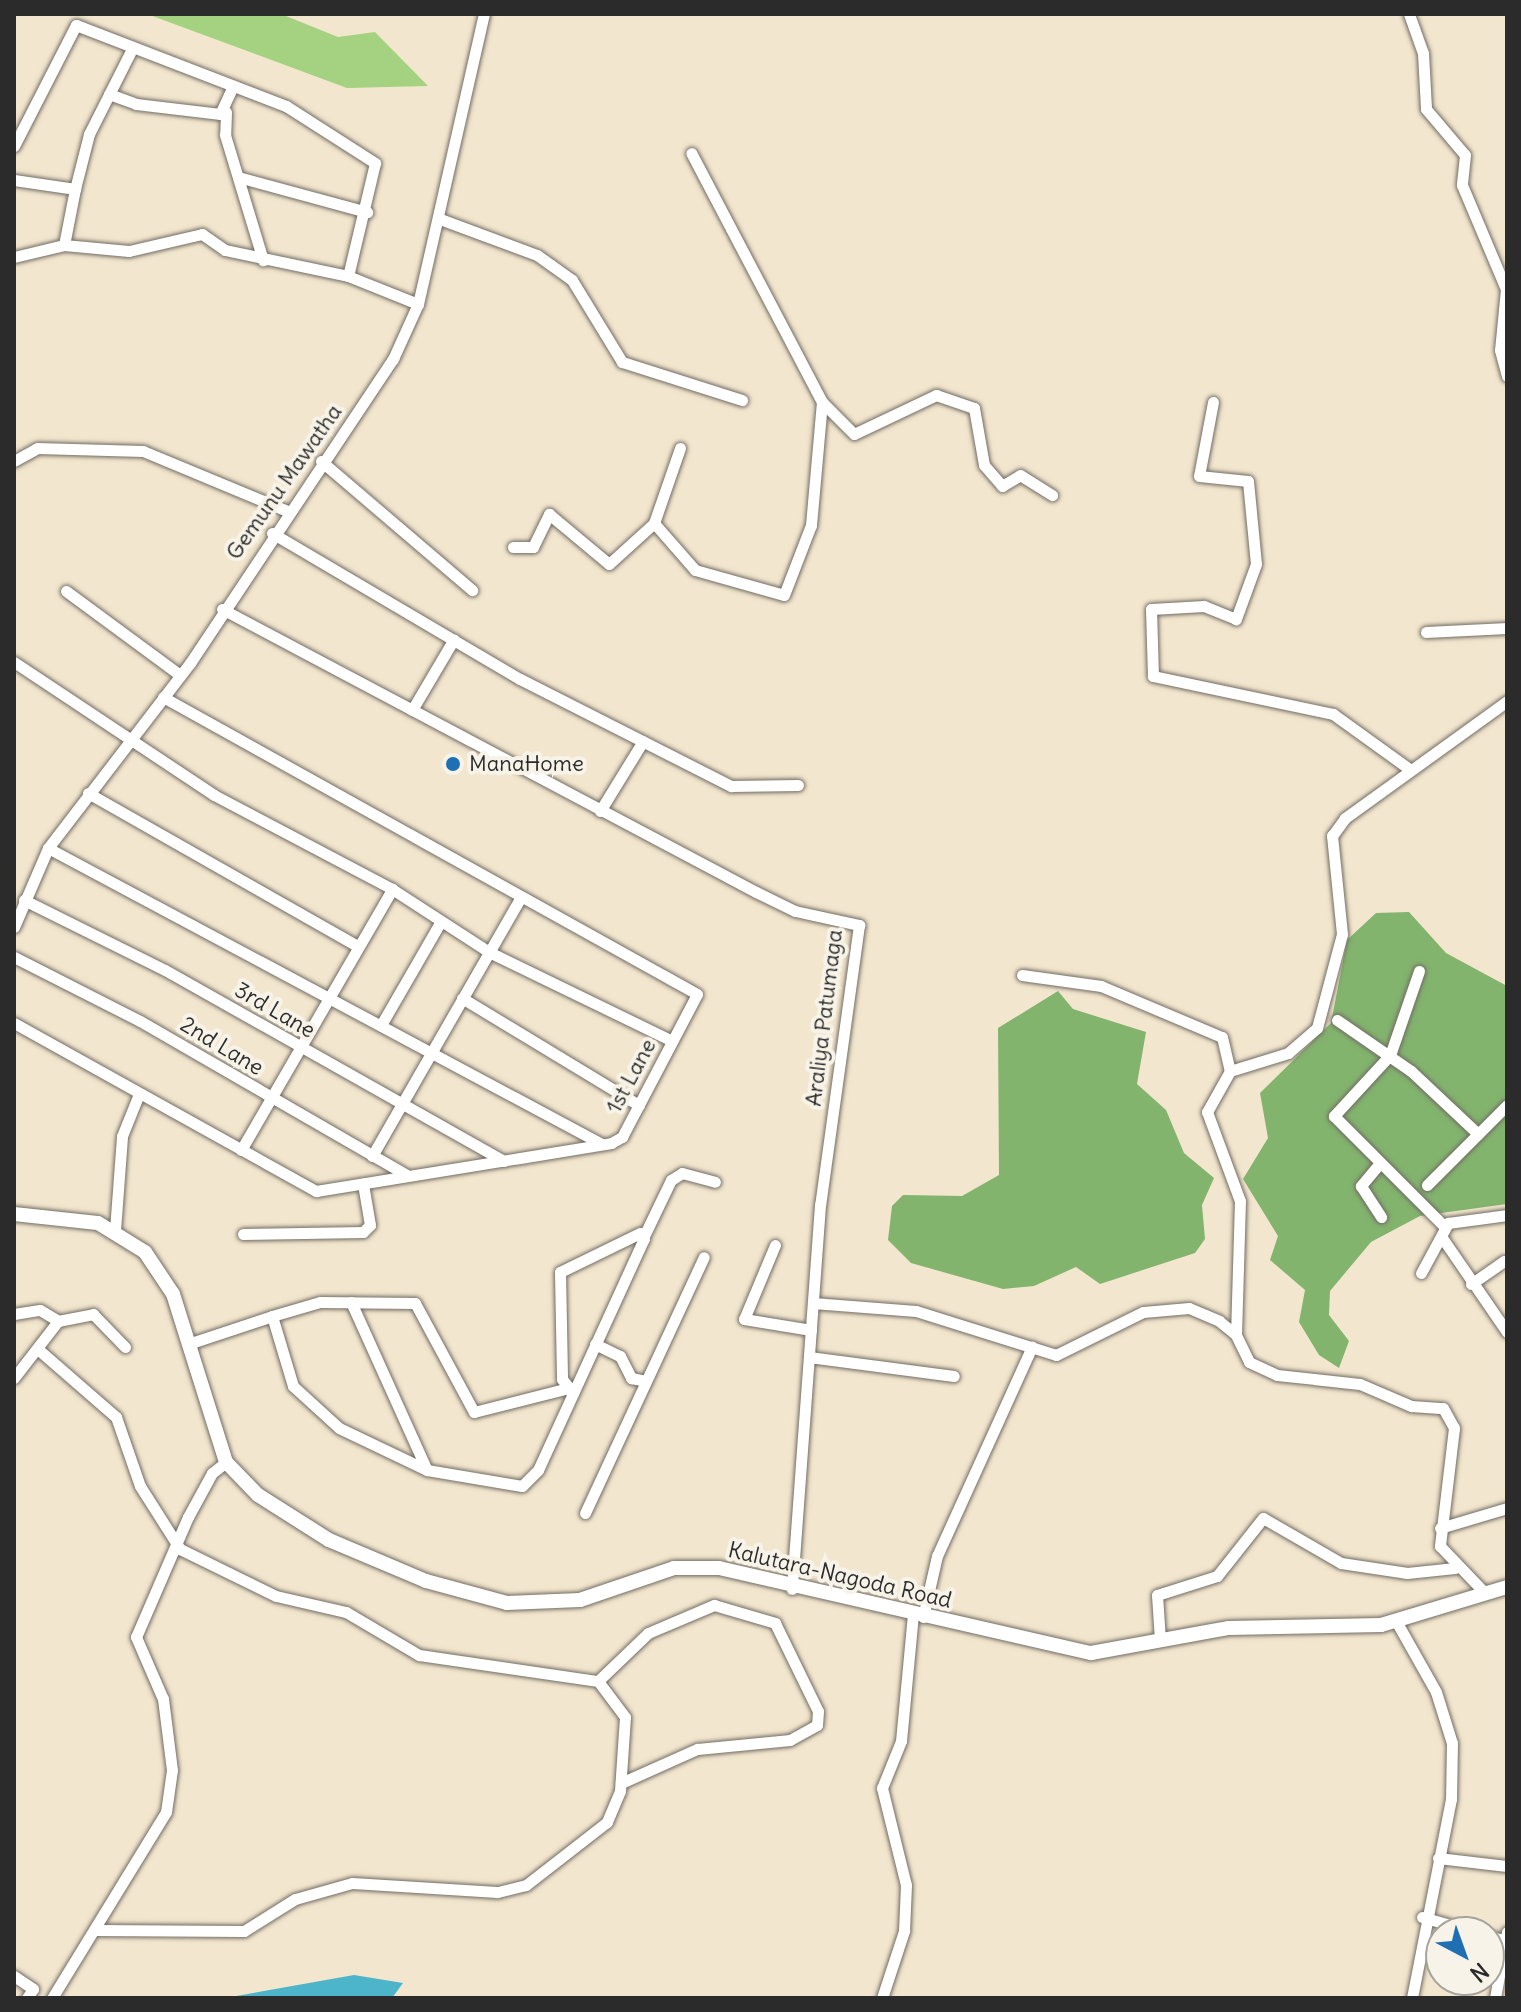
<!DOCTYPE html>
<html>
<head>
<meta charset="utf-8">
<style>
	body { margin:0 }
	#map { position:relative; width:1521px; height:2012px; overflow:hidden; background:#f3e6ce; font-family:Delius,sans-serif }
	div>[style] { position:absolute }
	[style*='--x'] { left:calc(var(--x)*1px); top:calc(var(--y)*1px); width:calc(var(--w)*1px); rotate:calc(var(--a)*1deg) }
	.green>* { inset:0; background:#a4d280 }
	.forest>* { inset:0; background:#83b46e }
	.water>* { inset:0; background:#4cb5ca }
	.roads { filter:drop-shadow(0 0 2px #716c64) drop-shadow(0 0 2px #716c64) }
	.minor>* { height:11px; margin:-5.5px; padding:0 5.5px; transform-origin:5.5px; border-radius:5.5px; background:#fff }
	.major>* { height:14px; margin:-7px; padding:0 7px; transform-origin:7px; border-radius:7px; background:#fff }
	.dots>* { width:22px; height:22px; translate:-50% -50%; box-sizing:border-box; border:4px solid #f7f3e8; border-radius:50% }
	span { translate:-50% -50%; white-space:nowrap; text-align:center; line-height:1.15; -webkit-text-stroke:8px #f7f3e8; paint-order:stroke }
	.street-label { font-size:22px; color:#2b2b2b }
	.poi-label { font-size:22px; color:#2b2b2b }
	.left { translate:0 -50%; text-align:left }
	.frame { position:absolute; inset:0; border:16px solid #2b2b2b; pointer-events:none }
	.north { position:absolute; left:1425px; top:1916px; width:80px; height:80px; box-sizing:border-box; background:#f7f3e8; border:2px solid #a5a39c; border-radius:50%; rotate:139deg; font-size:22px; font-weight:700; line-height:32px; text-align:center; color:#2b2b2b }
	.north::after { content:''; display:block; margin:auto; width:28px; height:36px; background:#1f6fb2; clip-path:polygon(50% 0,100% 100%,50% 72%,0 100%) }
</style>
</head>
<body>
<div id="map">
	<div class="green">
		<i style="clip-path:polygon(147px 14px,281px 14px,338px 37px,375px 32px,428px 86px,347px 88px)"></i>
	</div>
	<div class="forest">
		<i style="clip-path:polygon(1409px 912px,1446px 953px,1507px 986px,1507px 1204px,1420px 1216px,1371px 1242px,1330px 1291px,1329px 1315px,1349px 1341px,1339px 1368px,1319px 1355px,1299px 1322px,1305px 1290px,1270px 1260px,1278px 1236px,1243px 1179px,1268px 1138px,1260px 1093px,1331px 1023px,1347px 940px,1376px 913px)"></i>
		<i style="clip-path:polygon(1058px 991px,1073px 1009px,1146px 1032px,1137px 1084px,1166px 1110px,1184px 1153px,1214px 1178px,1202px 1205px,1205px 1239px,1195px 1253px,1100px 1284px,1076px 1267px,1034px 1286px,1003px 1289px,911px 1263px,888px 1240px,892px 1206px,903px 1195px,962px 1196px,999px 1175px,998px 1028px)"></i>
	</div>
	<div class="water">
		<i style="clip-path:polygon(354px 1975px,403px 1983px,392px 1998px,225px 1998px)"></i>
	</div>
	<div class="roads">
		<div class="minor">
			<i style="--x:1409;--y:14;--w:41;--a:70.3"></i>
			<i style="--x:1423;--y:53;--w:56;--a:86.9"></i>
			<i style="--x:1426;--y:109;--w:60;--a:49.7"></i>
			<i style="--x:1465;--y:155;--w:30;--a:96"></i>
			<i style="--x:1462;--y:185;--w:113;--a:67.1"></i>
			<i style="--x:1506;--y:289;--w:61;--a:95.6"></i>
			<i style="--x:1500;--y:350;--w:27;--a:75"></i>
			<i style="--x:109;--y:94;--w:29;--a:20"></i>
			<i style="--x:136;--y:104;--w:85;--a:6.8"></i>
			<i style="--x:220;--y:114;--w:31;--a:-65"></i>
			<i style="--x:226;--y:112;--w:23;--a:92"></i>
			<i style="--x:225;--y:135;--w:131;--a:73.1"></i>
			<i style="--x:14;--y:146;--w:136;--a:-62.9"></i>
			<i style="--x:76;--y:25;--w:225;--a:21.1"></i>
			<i style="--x:286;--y:106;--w:106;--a:32.6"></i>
			<i style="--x:375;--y:163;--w:116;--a:103.4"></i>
			<i style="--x:348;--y:276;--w:75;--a:21.8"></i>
			<i style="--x:238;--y:177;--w:134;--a:15.2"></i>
			<i style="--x:14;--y:180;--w:62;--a:8.4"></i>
			<i style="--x:75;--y:189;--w:57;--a:101.1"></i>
			<i style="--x:75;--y:189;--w:57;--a:-75.7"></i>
			<i style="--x:89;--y:134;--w:95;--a:-63.2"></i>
			<i style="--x:440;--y:219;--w:103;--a:20.4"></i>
			<i style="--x:537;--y:255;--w:43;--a:35.5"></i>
			<i style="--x:572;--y:280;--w:96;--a:58.6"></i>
			<i style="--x:622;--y:362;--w:126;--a:17.6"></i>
			<i style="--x:14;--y:257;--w:51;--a:-13.5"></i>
			<i style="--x:64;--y:245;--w:65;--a:5.3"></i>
			<i style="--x:129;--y:251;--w:75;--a:-13.1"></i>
			<i style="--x:202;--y:234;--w:28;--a:35"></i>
			<i style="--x:225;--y:250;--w:126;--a:11.9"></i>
			<i style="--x:822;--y:402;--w:45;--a:45"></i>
			<i style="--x:854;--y:434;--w:91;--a:-25.4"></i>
			<i style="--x:936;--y:395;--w:40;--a:18.9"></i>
			<i style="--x:974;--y:408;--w:58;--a:80"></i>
			<i style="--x:984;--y:465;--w:28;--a:49"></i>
			<i style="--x:1002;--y:486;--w:21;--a:-31"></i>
			<i style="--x:1020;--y:475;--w:38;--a:32"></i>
			<i style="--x:1213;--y:402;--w:75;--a:100.7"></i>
			<i style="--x:1199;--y:476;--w:49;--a:5.8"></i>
			<i style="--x:1248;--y:481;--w:83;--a:84.5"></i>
			<i style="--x:1256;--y:564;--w:59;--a:110"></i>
			<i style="--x:1236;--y:619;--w:35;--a:-158"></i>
			<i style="--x:1204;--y:606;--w:53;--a:176.8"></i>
			<i style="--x:1151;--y:609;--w:67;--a:88.3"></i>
			<i style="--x:1153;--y:676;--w:184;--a:11.9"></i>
			<i style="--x:1333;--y:714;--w:92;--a:35.8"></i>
			<i style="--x:680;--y:448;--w:79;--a:109.1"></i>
			<i style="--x:654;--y:523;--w:62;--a:48.9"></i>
			<i style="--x:695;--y:570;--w:92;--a:15.7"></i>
			<i style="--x:784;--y:595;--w:75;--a:-68.9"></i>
			<i style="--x:811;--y:525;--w:123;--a:-84.9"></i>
			<i style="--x:822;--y:402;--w:281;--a:-117.7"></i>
			<i style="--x:14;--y:461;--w:26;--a:-29"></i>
			<i style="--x:37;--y:448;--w:106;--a:1.6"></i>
			<i style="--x:143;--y:451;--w:156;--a:22.6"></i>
			<i style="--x:321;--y:461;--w:199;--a:40.5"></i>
			<i style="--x:272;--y:533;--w:288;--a:30.5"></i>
			<i style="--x:520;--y:679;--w:237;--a:26.9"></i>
			<i style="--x:731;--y:786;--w:67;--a:-0.9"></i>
			<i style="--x:513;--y:547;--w:20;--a:0"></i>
			<i style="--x:533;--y:547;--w:37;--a:-64"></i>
			<i style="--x:549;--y:514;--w:78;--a:39.8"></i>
			<i style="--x:609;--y:564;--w:61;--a:-42.3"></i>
			<i style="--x:66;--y:591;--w:142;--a:36.4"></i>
			<i style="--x:222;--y:609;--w:604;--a:27.92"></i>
			<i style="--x:756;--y:892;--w:43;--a:26"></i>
			<i style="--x:795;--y:911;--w:66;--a:12.3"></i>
			<i style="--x:859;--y:925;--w:283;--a:97.9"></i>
			<i style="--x:820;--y:1205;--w:385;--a:94.2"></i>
			<i style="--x:1426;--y:632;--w:81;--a:-2.8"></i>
			<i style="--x:14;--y:662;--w:240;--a:33.6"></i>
			<i style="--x:214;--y:795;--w:201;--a:27.8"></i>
			<i style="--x:392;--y:889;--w:116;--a:33"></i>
			<i style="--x:489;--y:952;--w:203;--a:25.9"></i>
			<i style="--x:412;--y:710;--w:82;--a:-59.4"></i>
			<i style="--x:88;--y:793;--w:309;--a:29.6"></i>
			<i style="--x:600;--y:811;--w:82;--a:-58.4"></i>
			<i style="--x:48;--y:848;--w:628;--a:28.12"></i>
			<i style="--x:24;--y:900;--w:157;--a:26.4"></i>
			<i style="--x:165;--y:970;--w:389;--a:29.4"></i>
			<i style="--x:14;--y:927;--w:86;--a:-66.7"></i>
			<i style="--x:48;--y:848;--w:233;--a:-52.5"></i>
			<i style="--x:190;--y:663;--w:366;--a:-56.3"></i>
			<i style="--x:393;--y:359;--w:60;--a:-65.6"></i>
			<i style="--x:418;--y:304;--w:297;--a:-77.2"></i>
			<i style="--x:14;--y:957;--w:141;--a:26.9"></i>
			<i style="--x:140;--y:1021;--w:308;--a:30"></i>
			<i style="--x:1419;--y:971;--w:89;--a:109"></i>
			<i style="--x:1390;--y:1055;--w:83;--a:132.6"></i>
			<i style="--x:1334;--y:1116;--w:156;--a:45"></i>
			<i style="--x:1022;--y:975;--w:80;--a:7.9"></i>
			<i style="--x:1101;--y:986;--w:131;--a:22.9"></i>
			<i style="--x:1222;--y:1037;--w:35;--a:77"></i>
			<i style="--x:462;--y:998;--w:207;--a:31.2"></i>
			<i style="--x:1337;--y:1020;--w:90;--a:34.6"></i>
			<i style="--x:1411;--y:1071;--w:92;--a:43.2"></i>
			<i style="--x:14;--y:1023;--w:346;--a:29.1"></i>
			<i style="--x:316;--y:1191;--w:299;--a:-9.2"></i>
			<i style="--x:611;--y:1143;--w:13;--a:-29"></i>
			<i style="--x:622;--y:1137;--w:161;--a:-62.3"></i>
			<i style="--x:697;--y:994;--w:611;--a:-150.92"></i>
			<i style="--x:381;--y:1025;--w:118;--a:-60"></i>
			<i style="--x:241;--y:1150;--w:302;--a:-59.9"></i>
			<i style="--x:372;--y:1156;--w:299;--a:-60.1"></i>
			<i style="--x:1380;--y:1163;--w:30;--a:130"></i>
			<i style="--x:1361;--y:1186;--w:37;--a:57"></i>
			<i style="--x:1427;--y:1185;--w:113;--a:-45"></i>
			<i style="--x:115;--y:1230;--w:94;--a:-85.7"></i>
			<i style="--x:122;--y:1136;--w:45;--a:-68"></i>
			<i style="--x:243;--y:1234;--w:120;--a:-1"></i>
			<i style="--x:363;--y:1232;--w:10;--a:-45"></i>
			<i style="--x:370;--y:1225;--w:42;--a:-99.7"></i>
			<i style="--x:644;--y:1236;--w:62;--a:-64.3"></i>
			<i style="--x:671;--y:1180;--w:13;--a:-32"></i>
			<i style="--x:682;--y:1173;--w:34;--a:15"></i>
			<i style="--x:1443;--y:1239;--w:113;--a:55.5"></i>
			<i style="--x:775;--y:1245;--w:80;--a:112.7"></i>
			<i style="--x:744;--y:1319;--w:68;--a:9.3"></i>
			<i style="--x:1421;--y:1273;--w:57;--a:-61.6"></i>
			<i style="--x:1448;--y:1223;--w:60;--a:-7.7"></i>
			<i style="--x:1471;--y:1284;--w:40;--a:-34.9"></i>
			<i style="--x:351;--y:1302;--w:184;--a:65.7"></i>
			<i style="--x:813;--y:1303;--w:103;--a:4.4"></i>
			<i style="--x:916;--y:1311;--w:147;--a:17.4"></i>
			<i style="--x:1056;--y:1355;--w:97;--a:-26.3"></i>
			<i style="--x:1143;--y:1312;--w:46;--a:-5"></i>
			<i style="--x:1189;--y:1308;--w:33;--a:23"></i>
			<i style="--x:1219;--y:1321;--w:22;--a:39"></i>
			<i style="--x:1236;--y:1335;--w:30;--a:64"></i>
			<i style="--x:1249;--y:1362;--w:31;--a:25"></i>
			<i style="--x:1277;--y:1375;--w:83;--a:6.2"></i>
			<i style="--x:1360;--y:1384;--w:56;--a:23.3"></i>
			<i style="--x:1411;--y:1406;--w:32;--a:4"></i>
			<i style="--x:1443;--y:1408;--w:23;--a:61"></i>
			<i style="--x:1454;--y:1428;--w:119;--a:96.8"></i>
			<i style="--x:1440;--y:1546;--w:62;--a:46.3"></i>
			<i style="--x:14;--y:1314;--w:26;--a:-9"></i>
			<i style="--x:40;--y:1310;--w:21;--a:31"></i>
			<i style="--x:58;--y:1321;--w:72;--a:127.7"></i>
			<i style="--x:272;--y:1316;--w:50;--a:-16.3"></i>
			<i style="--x:320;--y:1302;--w:95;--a:0.6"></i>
			<i style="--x:415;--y:1303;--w:124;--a:61.6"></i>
			<i style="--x:474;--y:1412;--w:94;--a:-14.2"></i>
			<i style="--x:58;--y:1321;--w:36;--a:-11"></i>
			<i style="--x:93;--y:1314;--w:46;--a:45.9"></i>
			<i style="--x:1236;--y:1335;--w:134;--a:-88.3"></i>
			<i style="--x:1240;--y:1201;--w:95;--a:-110.3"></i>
			<i style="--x:1207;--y:1112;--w:47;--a:-60.7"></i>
			<i style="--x:1230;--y:1071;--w:61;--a:-17.2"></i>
			<i style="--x:1288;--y:1053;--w:38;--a:-41"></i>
			<i style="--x:1317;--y:1028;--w:97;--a:-75.1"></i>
			<i style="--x:1342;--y:934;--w:99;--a:-95.8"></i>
			<i style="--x:1332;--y:836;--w:22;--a:-54"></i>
			<i style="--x:1345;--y:818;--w:200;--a:-35.8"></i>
			<i style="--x:188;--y:1344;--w:89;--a:-18.4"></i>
			<i style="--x:272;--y:1316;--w:73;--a:73.3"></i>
			<i style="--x:293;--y:1386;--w:62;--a:42.4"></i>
			<i style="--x:339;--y:1428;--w:98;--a:25.5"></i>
			<i style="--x:427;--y:1470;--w:96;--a:9.6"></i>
			<i style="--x:522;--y:1486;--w:23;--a:-45"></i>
			<i style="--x:538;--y:1470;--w:254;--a:-65.4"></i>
			<i style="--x:644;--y:1239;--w:7;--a:-124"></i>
			<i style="--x:640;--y:1233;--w:89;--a:154"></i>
			<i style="--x:560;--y:1272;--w:107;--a:88.9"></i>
			<i style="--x:562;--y:1379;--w:18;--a:52"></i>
			<i style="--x:595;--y:1344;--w:28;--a:26"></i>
			<i style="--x:620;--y:1356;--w:25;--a:63"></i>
			<i style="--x:631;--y:1378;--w:15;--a:11"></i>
			<i style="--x:40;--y:1351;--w:101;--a:41"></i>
			<i style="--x:116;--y:1417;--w:73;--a:70.8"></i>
			<i style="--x:140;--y:1486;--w:75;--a:57.6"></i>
			<i style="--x:180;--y:1549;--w:107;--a:26.1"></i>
			<i style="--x:276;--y:1596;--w:72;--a:12.9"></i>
			<i style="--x:346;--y:1612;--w:85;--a:30.5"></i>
			<i style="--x:419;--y:1655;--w:181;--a:8.3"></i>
			<i style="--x:598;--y:1681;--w:45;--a:53.1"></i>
			<i style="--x:625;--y:1717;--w:74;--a:93.9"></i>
			<i style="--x:620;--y:1791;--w:34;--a:113"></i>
			<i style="--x:607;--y:1822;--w:103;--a:142.1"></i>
			<i style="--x:526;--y:1885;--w:30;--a:166"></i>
			<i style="--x:497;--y:1892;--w:145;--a:-176.4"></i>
			<i style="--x:352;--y:1883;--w:59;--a:164.3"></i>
			<i style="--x:295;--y:1899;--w:60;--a:147.9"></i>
			<i style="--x:244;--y:1931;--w:149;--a:-179.6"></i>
			<i style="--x:809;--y:1357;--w:146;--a:7.5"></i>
			<i style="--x:585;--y:1513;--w:282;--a:-65.1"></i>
			<i style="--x:1440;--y:1528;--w:70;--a:-16.6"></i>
			<i style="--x:923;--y:1617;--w:63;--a:-77.1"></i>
			<i style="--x:937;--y:1556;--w:230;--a:-65.6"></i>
			<i style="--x:1396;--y:1621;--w:81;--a:60.6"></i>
			<i style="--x:1436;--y:1692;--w:53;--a:72.6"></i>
			<i style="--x:1452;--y:1743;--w:56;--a:91"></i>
			<i style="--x:1451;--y:1799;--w:203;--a:101.1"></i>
			<i style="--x:1160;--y:1640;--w:45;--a:-93.8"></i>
			<i style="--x:1157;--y:1595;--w:63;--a:-17.6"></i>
			<i style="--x:1217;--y:1576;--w:74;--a:-51.6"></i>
			<i style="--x:1263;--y:1518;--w:90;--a:30"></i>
			<i style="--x:1341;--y:1563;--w:67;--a:8.6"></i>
			<i style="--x:1407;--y:1573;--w:48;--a:-5.9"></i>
			<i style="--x:598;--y:1681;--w:69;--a:-43.8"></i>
			<i style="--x:648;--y:1633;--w:72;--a:-23"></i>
			<i style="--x:714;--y:1605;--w:64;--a:16.4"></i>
			<i style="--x:775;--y:1623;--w:98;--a:64"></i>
			<i style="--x:818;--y:1711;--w:14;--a:94"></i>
			<i style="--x:817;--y:1725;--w:31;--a:151"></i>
			<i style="--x:790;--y:1740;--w:93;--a:174.5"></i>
			<i style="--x:697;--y:1749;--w:83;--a:155.9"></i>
			<i style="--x:1438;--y:1858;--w:69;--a:6.6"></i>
			<i style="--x:1422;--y:1917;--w:55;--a:15.8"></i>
			<i style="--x:1489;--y:1936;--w:19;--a:16"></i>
			<i style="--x:14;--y:1976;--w:23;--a:34"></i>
			<i style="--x:33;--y:1989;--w:11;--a:124"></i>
			<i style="--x:52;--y:1998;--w:218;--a:-58.5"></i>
			<i style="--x:166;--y:1812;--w:42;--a:-81.9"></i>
			<i style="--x:172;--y:1770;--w:72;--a:-97.2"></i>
			<i style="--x:163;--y:1699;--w:68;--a:-113.5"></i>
			<i style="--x:136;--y:1637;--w:131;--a:-66.6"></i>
			<i style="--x:188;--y:1517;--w:50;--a:-61.4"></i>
			<i style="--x:212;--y:1473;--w:18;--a:-38"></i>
			<i style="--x:882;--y:1998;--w:71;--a:-71.8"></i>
			<i style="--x:904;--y:1931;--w:46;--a:-87.5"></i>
			<i style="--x:906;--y:1885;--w:100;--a:-103.9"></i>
			<i style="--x:882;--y:1788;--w:51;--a:-68"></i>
			<i style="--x:901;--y:1741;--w:127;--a:-84.6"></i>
			<i style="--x:1495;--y:1998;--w:67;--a:-79.7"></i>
		</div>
		<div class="major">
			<i style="--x:14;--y:1214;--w:84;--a:6.1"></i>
			<i style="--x:98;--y:1223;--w:55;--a:31.7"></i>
			<i style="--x:145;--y:1252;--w:50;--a:56.3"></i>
			<i style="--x:173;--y:1294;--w:176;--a:72.5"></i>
			<i style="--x:226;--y:1462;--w:46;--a:45.9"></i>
			<i style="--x:258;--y:1495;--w:84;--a:32.4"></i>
			<i style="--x:329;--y:1540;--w:105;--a:22.9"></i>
			<i style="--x:426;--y:1581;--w:84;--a:15.2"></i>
			<i style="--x:507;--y:1603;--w:73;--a:-2.4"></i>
			<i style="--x:580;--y:1600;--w:99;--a:-18.8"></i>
			<i style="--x:674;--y:1568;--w:45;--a:0"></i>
			<i style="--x:719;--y:1568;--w:382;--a:12.9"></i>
			<i style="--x:1091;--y:1653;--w:140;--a:-10.3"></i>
			<i style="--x:1229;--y:1628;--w:152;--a:-1.1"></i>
			<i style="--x:1381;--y:1625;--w:132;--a:-16.8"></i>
		</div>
	</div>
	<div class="dots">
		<i style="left:453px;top:764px;background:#1f6fb2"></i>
	</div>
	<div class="street-label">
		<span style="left:284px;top:482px;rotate:-55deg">Gemunu Mawatha</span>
		<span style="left:275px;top:1010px;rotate:30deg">3rd Lane</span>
		<span style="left:824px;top:1018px;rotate:-83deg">Araliya Patumaga</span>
		<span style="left:222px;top:1046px;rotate:31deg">2nd Lane</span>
		<span style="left:631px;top:1076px;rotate:-62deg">1st Lane</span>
		<span style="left:840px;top:1575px;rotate:13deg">Kalutara-Nagoda Road</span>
	</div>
	<div class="poi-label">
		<span class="left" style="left:469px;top:764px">ManaHome</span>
	</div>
	<div class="frame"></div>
	<div class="north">N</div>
</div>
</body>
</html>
